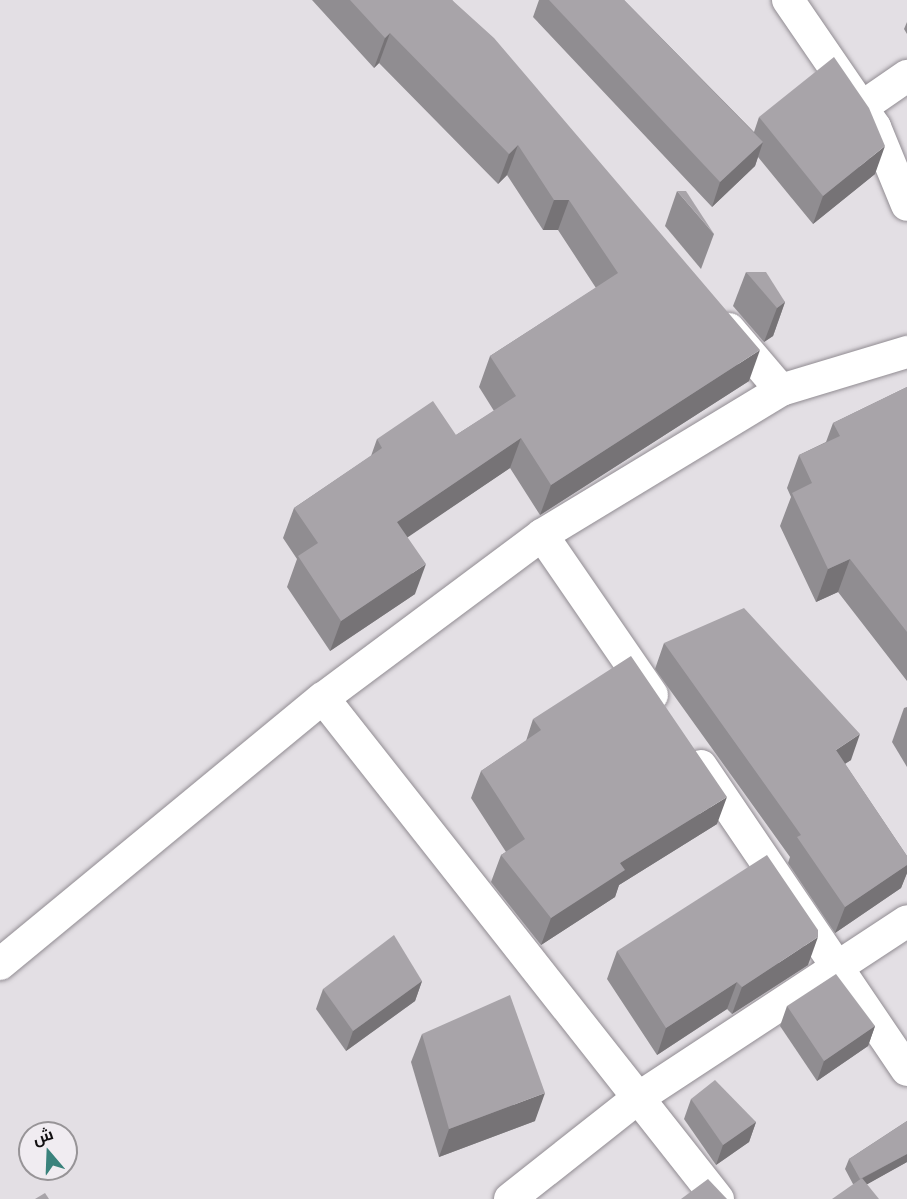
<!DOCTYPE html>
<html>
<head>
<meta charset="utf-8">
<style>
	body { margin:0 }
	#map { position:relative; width:907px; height:1199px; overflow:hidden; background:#e3dfe4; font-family:Lato,Cairo,sans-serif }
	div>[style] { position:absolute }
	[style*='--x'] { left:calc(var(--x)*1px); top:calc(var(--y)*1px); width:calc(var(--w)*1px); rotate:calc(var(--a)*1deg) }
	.roads { filter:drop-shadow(0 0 2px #918c92) drop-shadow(0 0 2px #918c92) }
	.minor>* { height:32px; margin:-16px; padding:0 16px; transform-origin:16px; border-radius:16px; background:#fff }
	.wall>* { inset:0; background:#908d91 }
	.shaded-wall>* { inset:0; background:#767376 }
	.building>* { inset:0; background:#a8a4a9 }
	span { translate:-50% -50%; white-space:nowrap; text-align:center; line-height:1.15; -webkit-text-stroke:6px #f0ecf1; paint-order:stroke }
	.north { position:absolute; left:18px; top:1121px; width:60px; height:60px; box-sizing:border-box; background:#f0ecf1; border:2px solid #979497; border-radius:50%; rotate:341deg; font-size:16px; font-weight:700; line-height:24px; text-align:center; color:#110f11 }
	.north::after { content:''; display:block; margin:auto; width:21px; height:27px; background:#3a827c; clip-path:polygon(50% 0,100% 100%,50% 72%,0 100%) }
</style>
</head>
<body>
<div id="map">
	<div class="roads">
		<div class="minor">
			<i style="--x:788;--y:0;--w:154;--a:55.6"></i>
			<i style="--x:875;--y:127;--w:84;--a:67.7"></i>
			<i style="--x:862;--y:107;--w:55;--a:-34.6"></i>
			<i style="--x:729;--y:329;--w:80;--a:49.6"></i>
			<i style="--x:542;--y:535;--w:273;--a:143.3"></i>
			<i style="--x:323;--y:698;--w:638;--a:51.75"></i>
			<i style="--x:652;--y:695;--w:194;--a:-124.5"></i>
			<i style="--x:542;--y:535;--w:280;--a:-31.2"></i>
			<i style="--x:781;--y:390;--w:132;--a:-16.8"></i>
			<i style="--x:701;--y:766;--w:367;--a:55.9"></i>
			<i style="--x:0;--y:964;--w:418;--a:-39.5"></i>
			<i style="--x:510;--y:1199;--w:163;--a:-38.3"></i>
			<i style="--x:638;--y:1098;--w:322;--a:-33.3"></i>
		</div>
	</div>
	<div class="wall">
		<i style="clip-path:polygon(312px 0,452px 0,749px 381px,540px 515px,510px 468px,407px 537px,415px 594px,330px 651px,287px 587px,297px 559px,283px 538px,294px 508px,371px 456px,377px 439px,456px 435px,494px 411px,479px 387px,490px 356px,596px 288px,558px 230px,543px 230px,507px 175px,498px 184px,379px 63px,374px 68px)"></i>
		<i style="clip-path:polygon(539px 0,624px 0,754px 132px,759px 117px,875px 174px,813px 224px,758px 157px,755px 166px,712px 207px,533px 17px)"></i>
		<i style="clip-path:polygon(907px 22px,907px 34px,904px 29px)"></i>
		<i style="clip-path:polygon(677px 191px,714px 234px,701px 269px,665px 226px)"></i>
		<i style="clip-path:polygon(746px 272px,785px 302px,773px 336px,764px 342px,733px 306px)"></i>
		<i style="clip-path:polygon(907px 387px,907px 681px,838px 592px,816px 602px,780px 526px,791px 497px,787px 488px,799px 455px,826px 442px,833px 423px)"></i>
		<i style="clip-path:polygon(664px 643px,851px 760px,845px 764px,907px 856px,907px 873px,901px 888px,835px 933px,788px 863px,790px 857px,655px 669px)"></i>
		<i style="clip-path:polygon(907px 707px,907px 767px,892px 742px,904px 708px)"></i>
		<i style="clip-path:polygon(533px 719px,717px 824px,619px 885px,615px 897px,541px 945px,491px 882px,501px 855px,506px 852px,471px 798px,481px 771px,526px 741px)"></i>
		<i style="clip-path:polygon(617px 951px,808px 965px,732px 1014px,727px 1009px,657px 1055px,607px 979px)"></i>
		<i style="clip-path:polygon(422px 981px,415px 1001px,346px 1051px,316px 1009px,323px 989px)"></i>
		<i style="clip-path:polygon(787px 1006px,875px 1026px,868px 1046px,817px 1081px,780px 1026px)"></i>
		<i style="clip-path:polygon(422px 1034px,535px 1121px,439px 1157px,411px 1062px)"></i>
		<i style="clip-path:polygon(691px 1099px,756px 1122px,749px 1142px,716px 1165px,684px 1119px)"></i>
		<i style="clip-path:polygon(907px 1121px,907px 1162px,867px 1184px,853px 1184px,845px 1169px,849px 1159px)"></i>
	</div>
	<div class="shaded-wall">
		<i style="clip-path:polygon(390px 33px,379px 63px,374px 68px,385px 38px)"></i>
		<i style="clip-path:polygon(763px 142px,755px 166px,712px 207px,720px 182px)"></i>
		<i style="clip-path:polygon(518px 145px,507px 175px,498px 184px,509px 154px)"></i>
		<i style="clip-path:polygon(885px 146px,875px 174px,813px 224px,823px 196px)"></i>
		<i style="clip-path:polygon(554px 200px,569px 200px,558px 230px,543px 230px)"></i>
		<i style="clip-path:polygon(785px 302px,773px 336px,764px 342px,777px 308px)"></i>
		<i style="clip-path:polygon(760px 350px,749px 381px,540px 515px,551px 485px)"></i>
		<i style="clip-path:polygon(521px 438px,510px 468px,386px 552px,397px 522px)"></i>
		<i style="clip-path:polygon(850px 559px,838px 592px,816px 602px,828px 569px)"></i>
		<i style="clip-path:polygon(426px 564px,415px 594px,330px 651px,341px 621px)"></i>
		<i style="clip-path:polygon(860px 734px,851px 760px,826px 775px,836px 750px)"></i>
		<i style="clip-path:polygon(727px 797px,717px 824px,619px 885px,615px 897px,541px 945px,551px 918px,620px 863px)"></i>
		<i style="clip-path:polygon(907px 865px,907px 873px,901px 888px,835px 933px,845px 907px)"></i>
		<i style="clip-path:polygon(818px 937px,808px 965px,732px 1014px,742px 987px)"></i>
		<i style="clip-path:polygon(422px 981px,415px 1001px,346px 1051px,353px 1031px)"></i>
		<i style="clip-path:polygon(737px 982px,727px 1009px,657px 1055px,666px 1028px)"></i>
		<i style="clip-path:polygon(875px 1026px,868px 1046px,817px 1081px,824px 1061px)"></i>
		<i style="clip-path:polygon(545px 1093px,535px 1121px,439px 1157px,449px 1129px)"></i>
		<i style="clip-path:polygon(756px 1122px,749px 1142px,716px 1165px,723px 1145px)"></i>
		<i style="clip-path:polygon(907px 1154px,907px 1162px,857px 1190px,861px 1179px)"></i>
	</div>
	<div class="building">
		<i style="clip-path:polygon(350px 0,452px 0,494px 38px,760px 350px,551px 485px,521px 438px,397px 522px,426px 564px,341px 621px,298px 556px,318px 543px,294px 508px,382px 448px,377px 439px,433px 401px,456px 435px,516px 396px,490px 356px,618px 273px,569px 200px,554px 200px,518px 145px,509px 154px,390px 33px,385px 38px)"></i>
		<i style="clip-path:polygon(549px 0,624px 0,763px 142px,720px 182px)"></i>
		<i style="clip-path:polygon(834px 57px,869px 108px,885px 146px,823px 196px,759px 117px)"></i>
		<i style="clip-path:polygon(677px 191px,686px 191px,714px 234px)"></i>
		<i style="clip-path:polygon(746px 272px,766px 272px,785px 302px,777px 308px)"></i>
		<i style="clip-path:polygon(907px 387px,907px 632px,850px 559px,828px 569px,792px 493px,812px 483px,799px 455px,840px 436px,833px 423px)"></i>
		<i style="clip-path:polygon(744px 608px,860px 734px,836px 750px,907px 856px,907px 865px,845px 907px,797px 837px,801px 835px,664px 643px)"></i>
		<i style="clip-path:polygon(631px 656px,727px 797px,620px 863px,625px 870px,551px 918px,501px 855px,525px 839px,481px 771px,541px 730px,533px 719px)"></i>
		<i style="clip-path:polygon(767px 855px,818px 930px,818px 937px,742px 987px,737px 982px,666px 1028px,617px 951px)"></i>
		<i style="clip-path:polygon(394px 935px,422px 981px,353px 1031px,323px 989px)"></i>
		<i style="clip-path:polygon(836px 974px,875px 1026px,824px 1061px,787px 1006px)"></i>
		<i style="clip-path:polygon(510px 995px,545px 1093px,449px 1129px,422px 1034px)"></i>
		<i style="clip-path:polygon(715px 1080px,756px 1122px,723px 1145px,691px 1099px)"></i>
		<i style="clip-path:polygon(907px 1121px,907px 1154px,860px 1179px,849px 1159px)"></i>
		<i style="clip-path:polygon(862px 1178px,879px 1199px,832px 1199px)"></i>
		<i style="clip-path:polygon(708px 1179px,727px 1199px,681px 1199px)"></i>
		<i style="clip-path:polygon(45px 1193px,49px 1199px,35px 1199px)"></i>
	</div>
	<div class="north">ش</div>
</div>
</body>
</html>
